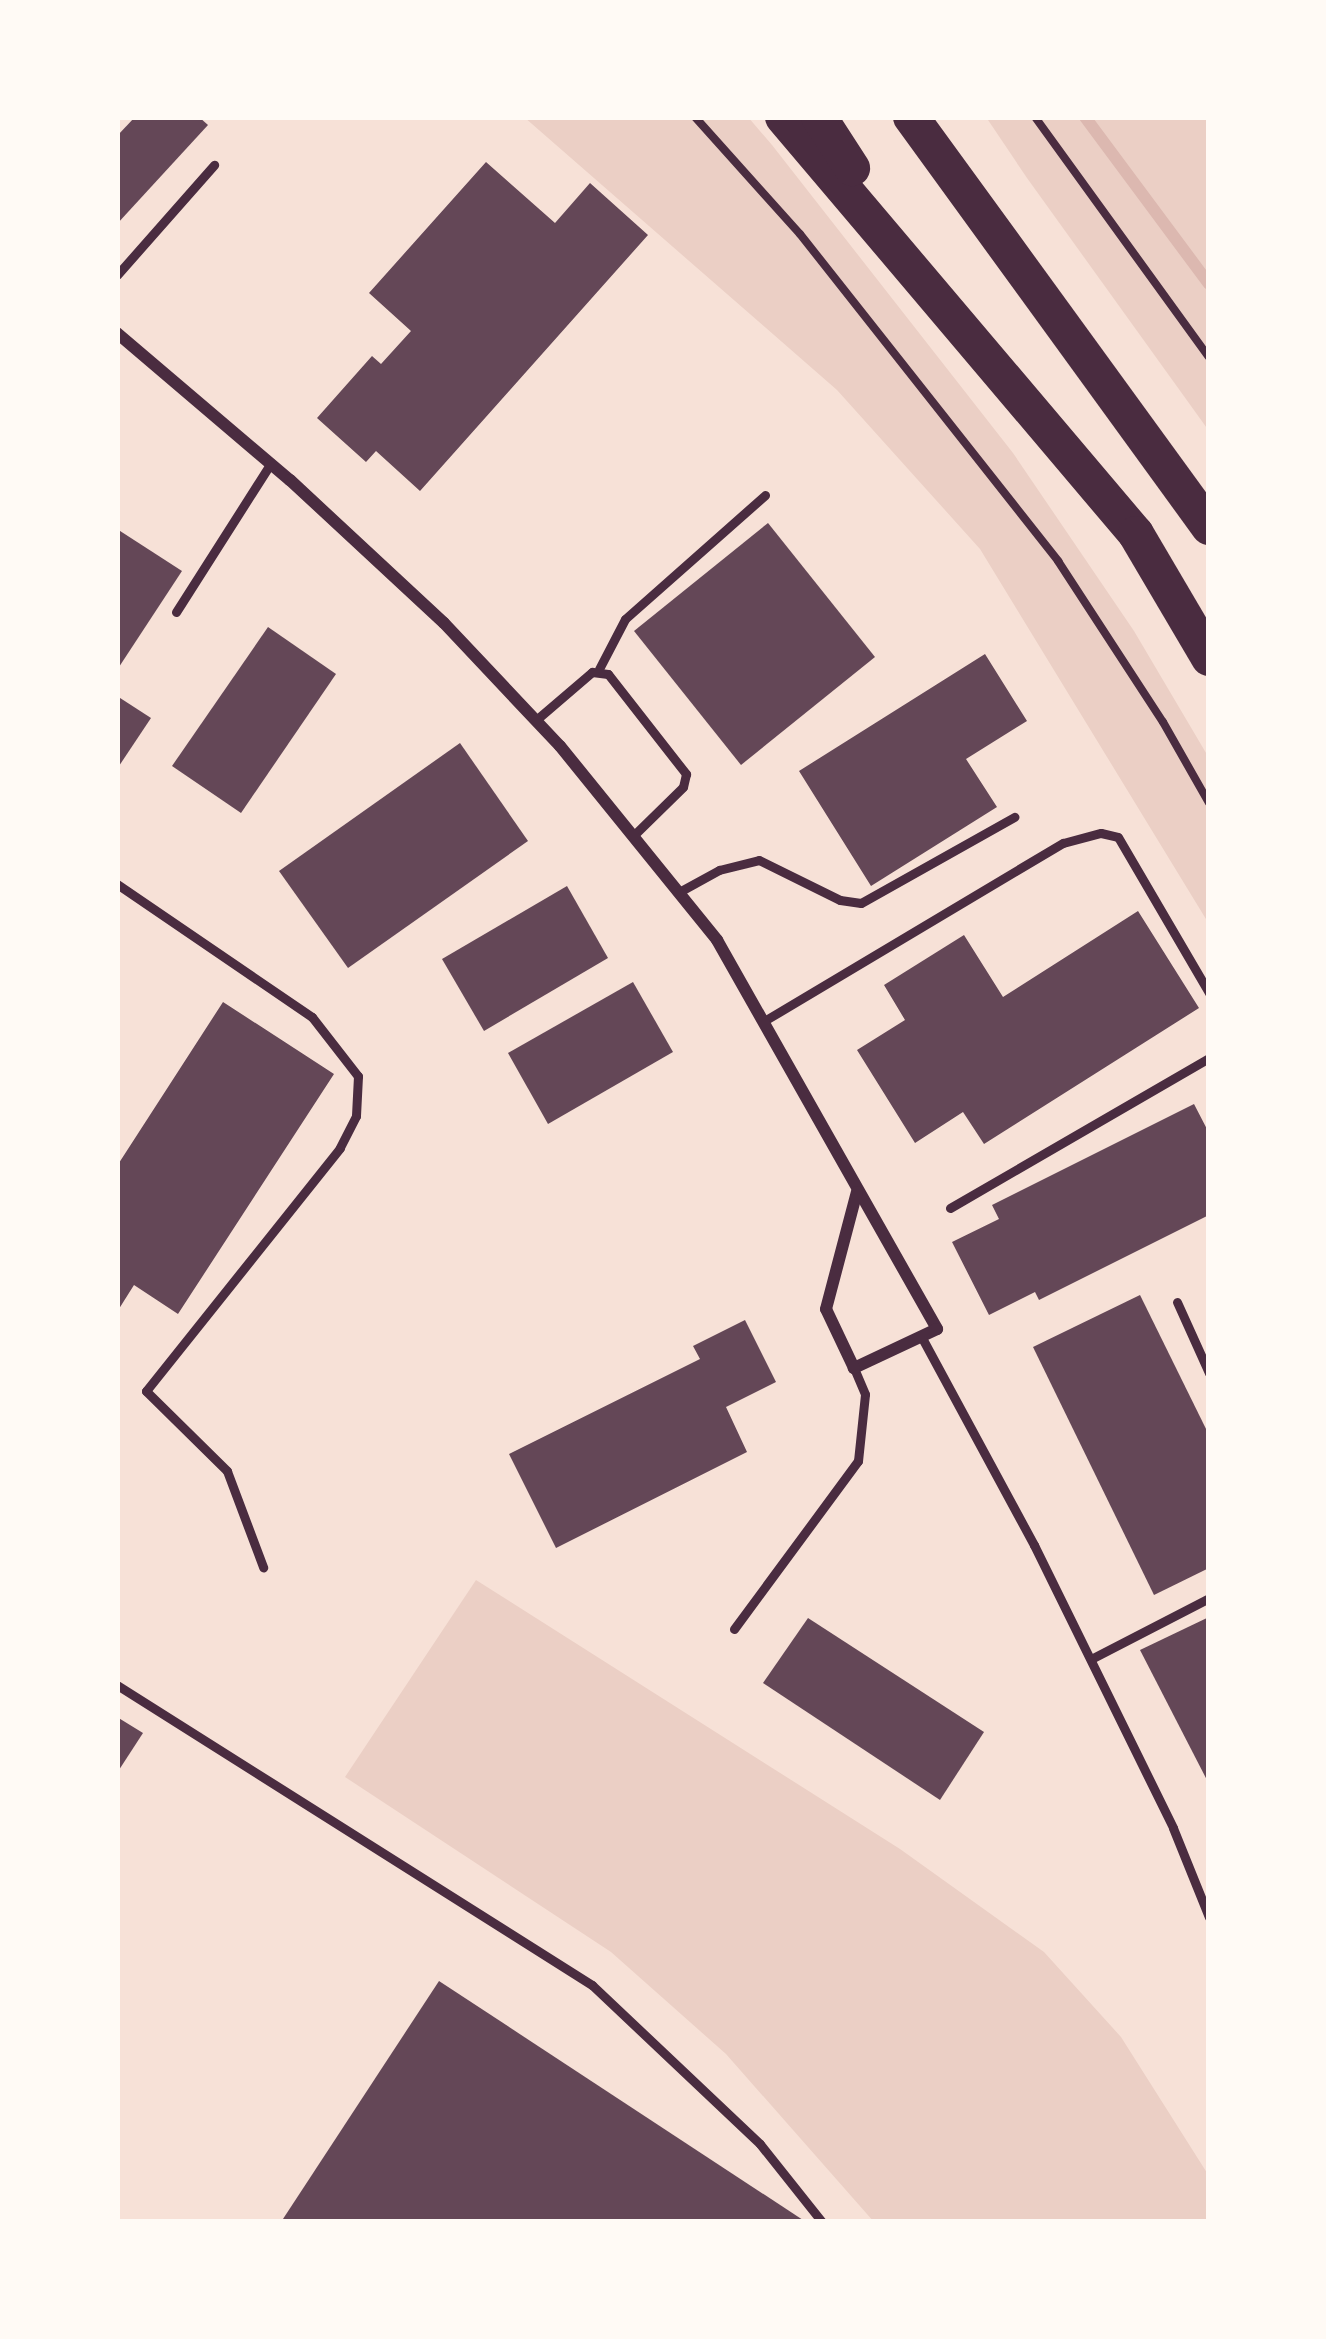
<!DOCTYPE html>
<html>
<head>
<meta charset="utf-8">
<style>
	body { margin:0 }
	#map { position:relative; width:1326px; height:2339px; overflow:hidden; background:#f7e1d7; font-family:"IBM Plex Sans",sans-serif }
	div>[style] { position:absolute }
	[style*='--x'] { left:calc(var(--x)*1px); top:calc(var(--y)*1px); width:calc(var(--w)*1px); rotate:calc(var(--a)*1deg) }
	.green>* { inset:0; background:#ebcfc5 }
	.stream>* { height:12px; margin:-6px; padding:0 6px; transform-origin:6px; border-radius:6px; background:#dcb8b0 }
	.building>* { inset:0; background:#644757 }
	.path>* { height:8px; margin:-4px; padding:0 4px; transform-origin:4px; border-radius:4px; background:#4a2c40 }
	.service>* { height:9px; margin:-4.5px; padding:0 4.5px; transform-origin:4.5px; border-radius:4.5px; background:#4a2c40 }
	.minor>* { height:12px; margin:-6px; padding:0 6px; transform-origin:6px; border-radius:6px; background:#4a2c40 }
	.motorway>* { height:36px; margin:-18px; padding:0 18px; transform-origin:18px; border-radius:18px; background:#4a2c40 }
	span { translate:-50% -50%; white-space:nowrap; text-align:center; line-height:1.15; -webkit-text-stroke:9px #fffaf5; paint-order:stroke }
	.frame { position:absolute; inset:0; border:120px solid #fffaf5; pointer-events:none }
</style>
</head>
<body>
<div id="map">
	<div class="green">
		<i style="clip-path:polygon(524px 117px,748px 117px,772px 145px,1013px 453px,1134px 631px,1209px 758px,1209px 924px,980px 549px,837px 390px)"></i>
		<i style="clip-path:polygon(986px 117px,1209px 117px,1209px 431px,1027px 178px)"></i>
		<i style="clip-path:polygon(476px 1580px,900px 1849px,1044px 1952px,1121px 2037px,1209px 2176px,1209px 2222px,874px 2222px,726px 2054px,611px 1952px,345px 1777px)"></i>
	</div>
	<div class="stream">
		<i style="--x:1085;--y:117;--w:208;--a:53.4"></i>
	</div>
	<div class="building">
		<i style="clip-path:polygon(135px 117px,199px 117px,208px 125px,117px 224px,117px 136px)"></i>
		<i style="clip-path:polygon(486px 162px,555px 223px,590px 183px,648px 235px,420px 491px,376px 451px,366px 462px,317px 418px,372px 356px,381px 364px,411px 331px,369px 293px)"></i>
		<i style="clip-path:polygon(768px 523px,875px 657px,741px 765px,634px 631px)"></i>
		<i style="clip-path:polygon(117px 529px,182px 571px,117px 670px)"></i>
		<i style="clip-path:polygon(268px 627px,336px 674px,241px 813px,172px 766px)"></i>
		<i style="clip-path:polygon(985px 654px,1027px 721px,966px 759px,997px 807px,871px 886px,799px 771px)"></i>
		<i style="clip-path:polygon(117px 696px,151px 718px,117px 769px)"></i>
		<i style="clip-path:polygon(460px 743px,528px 841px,348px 968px,279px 871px)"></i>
		<i style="clip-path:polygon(567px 886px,608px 958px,484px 1031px,442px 959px)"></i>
		<i style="clip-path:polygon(1138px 911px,1199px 1008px,984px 1144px,963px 1112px,915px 1143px,857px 1050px,905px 1020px,884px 985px,964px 935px,1003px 997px)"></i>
		<i style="clip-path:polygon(633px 982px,673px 1052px,548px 1124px,508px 1053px)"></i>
		<i style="clip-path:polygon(223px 1002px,334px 1074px,178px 1314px,134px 1285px,117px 1312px,117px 1166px)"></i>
		<i style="clip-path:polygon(1194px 1104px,1209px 1133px,1209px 1215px,1039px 1300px,1035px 1292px,989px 1315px,952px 1242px,999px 1219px,992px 1205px)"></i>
		<i style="clip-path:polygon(1140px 1295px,1209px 1435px,1209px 1568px,1154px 1595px,1033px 1347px)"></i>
		<i style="clip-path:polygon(745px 1320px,776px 1382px,726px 1407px,747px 1452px,556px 1548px,509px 1454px,700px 1359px,693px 1346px)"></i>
		<i style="clip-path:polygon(1209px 1617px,1209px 1784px,1140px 1650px)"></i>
		<i style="clip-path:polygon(808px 1618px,984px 1732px,940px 1800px,763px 1683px)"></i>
		<i style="clip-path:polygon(117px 1717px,143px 1733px,117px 1773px)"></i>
		<i style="clip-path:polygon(439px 1981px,806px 2222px,281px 2222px)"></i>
	</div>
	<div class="path">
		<i style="--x:695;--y:117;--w:157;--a:48.1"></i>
		<i style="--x:800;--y:234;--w:417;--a:51.7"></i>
		<i style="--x:1058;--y:561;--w:192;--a:56.9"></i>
		<i style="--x:1163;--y:722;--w:93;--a:60.4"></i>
		<i style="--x:1035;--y:117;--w:296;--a:54.1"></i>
	</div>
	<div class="service">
		<i style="--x:117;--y:275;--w:147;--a:-48.6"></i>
		<i style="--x:176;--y:612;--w:177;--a:-57.5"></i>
		<i style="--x:599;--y:669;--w:56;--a:-62.5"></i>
		<i style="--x:625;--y:619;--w:187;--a:-41.5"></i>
		<i style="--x:536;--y:720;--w:74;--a:-40.6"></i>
		<i style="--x:592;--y:672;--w:16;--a:7"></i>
		<i style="--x:608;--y:674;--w:127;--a:52"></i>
		<i style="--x:686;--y:774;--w:13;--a:103"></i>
		<i style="--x:683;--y:787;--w:70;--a:135.6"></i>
		<i style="--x:117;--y:884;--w:236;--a:34.3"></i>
		<i style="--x:312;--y:1017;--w:75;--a:52.1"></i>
		<i style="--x:358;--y:1076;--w:40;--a:92.9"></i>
		<i style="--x:356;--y:1116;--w:36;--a:117"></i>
		<i style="--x:340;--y:1148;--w:311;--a:128.6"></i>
		<i style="--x:146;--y:1391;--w:114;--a:44.6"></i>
		<i style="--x:227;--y:1471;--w:103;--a:69.4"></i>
		<i style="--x:679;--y:892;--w:46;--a:-28.8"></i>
		<i style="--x:719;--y:870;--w:41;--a:-14"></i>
		<i style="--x:759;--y:860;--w:90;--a:26.3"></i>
		<i style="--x:840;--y:900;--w:21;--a:8"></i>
		<i style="--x:861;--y:903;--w:176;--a:-29.3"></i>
		<i style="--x:764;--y:1021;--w:348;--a:-30.8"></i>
		<i style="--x:1063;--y:843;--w:39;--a:-15"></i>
		<i style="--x:1101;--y:833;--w:17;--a:13"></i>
		<i style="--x:1118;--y:837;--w:181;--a:59.7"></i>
		<i style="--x:950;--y:1208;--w:299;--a:-30.1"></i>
		<i style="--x:1177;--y:1302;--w:78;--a:65.7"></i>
		<i style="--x:921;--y:1336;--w:238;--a:61.6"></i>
		<i style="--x:1034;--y:1545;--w:315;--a:63.8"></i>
		<i style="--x:1173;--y:1828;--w:96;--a:68"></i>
		<i style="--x:734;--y:1629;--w:209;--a:-53.6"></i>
		<i style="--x:858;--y:1461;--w:67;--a:-84"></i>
		<i style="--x:865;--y:1394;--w:28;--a:-113"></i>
		<i style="--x:1091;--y:1659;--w:133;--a:-27.3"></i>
		<i style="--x:117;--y:1685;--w:562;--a:32.28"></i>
		<i style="--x:592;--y:1985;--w:231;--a:43.4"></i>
		<i style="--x:760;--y:2144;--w:100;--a:51.5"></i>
	</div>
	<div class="minor">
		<i style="--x:117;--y:333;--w:227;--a:40.4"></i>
		<i style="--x:290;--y:480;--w:210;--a:42.9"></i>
		<i style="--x:444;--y:623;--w:169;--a:46.7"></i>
		<i style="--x:560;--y:746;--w:250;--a:51"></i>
		<i style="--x:717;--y:940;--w:447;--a:60.5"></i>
		<i style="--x:937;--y:1329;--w:92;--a:154.8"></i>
		<i style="--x:854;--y:1368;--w:65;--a:-115.4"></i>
		<i style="--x:826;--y:1309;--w:121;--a:-75.2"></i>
	</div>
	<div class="motorway">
		<i style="--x:783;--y:117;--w:546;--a:49.75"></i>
		<i style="--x:1136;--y:534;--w:144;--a:59.5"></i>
		<i style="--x:819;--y:117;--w:61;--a:57.1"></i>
		<i style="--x:911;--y:117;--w:507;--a:53.99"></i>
	</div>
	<div class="frame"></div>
</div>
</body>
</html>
